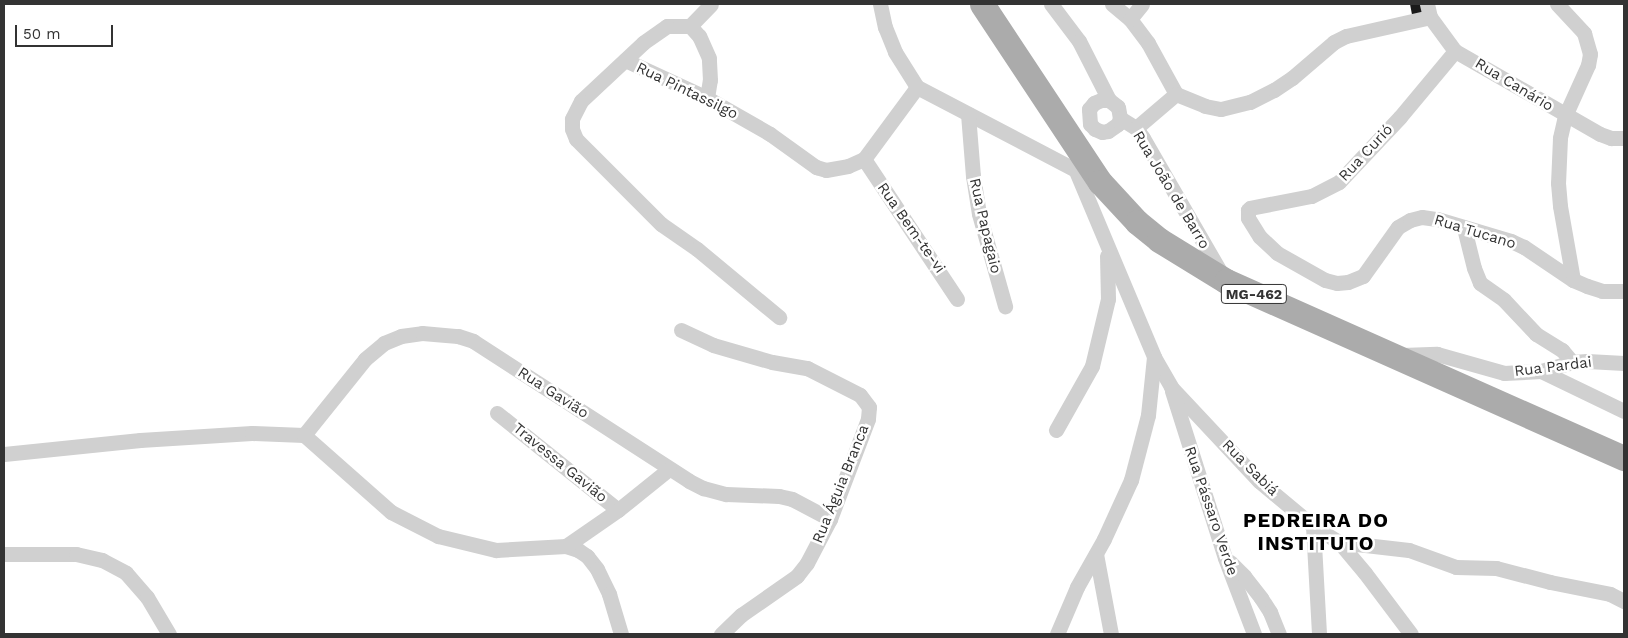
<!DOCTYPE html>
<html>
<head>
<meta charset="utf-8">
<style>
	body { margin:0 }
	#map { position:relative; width:1628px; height:638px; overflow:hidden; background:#fff; font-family:"Work Sans",sans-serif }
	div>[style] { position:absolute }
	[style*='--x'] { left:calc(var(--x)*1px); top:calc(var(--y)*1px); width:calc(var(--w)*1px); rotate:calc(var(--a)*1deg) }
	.building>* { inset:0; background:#1a1a1a }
	.street>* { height:15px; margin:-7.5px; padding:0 7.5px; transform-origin:7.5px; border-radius:7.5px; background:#d0d0d0 }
	.primary>* { height:25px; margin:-12.5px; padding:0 12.5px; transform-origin:12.5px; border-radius:12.5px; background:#ababab }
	span { translate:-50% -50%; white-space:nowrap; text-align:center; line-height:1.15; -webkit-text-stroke:5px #fff; paint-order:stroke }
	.shield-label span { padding:1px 4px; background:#fff; border:1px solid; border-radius:4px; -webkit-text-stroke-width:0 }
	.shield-label { font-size:14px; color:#333; font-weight:700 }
	.street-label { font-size:15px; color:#333 }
	.district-label { font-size:20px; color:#000; font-weight:700; letter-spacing:1px }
	.frame { position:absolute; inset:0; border:5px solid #333; pointer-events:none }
	.scale { position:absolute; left:15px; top:25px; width:98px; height:22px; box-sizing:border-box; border:2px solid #333; border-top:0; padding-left:6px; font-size:15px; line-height:18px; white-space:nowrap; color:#333; -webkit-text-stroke:4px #fff; paint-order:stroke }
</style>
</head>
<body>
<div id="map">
	<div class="building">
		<i style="clip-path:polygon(1410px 4px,1426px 4px,1429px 16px,1413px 20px)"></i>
	</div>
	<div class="street">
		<i style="--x:880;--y:4;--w:24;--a:78"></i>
		<i style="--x:885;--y:27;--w:27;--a:68"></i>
		<i style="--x:895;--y:52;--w:41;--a:57.8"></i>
		<i style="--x:917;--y:87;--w:190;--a:27.6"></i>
		<i style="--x:1051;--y:4;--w:46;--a:52.9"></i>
		<i style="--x:1079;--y:41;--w:66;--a:63"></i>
		<i style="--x:1109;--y:100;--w:11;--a:38"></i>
		<i style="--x:1118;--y:107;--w:11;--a:80"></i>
		<i style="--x:1120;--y:118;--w:6;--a:108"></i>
		<i style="--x:1118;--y:124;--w:12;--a:145"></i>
		<i style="--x:1108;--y:131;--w:6;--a:171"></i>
		<i style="--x:1102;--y:132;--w:8;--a:-157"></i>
		<i style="--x:1095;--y:129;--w:7;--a:-135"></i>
		<i style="--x:1090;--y:124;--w:15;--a:-94"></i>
		<i style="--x:1089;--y:109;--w:8;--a:-50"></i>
		<i style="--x:1094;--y:103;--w:8;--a:-23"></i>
		<i style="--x:1101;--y:100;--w:8;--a:0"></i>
		<i style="--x:1112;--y:4;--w:23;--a:40"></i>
		<i style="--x:1130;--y:19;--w:30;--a:53"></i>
		<i style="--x:1148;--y:43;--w:58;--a:61.2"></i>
		<i style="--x:1176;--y:94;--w:31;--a:22"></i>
		<i style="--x:1205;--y:106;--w:16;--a:11"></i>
		<i style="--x:1221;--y:109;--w:30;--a:-14"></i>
		<i style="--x:1250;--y:102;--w:27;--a:-27"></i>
		<i style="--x:1274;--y:90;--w:22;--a:-34"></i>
		<i style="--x:1292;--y:78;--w:55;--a:-40.6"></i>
		<i style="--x:1334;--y:42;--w:13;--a:-27"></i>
		<i style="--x:1346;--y:36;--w:86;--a:-12.7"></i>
		<i style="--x:1427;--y:4;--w:13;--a:77"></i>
		<i style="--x:1430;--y:17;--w:42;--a:53.7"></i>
		<i style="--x:1455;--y:51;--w:167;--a:29.8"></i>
		<i style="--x:1600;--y:134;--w:12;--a:20"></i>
		<i style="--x:1611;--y:138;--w:13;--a:0"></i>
		<i style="--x:1557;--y:4;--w:40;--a:47"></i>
		<i style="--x:1584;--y:33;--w:22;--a:74"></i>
		<i style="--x:1590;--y:54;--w:11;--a:100"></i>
		<i style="--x:1588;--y:65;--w:56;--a:114.3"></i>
		<i style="--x:1565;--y:116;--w:23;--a:103"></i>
		<i style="--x:1560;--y:138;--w:45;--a:92.5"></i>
		<i style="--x:1558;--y:183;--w:23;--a:85"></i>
		<i style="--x:1560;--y:206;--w:75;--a:80"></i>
		<i style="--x:1130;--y:19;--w:19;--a:-51"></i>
		<i style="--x:690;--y:26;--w:30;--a:-46"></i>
		<i style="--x:1455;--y:51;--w:86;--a:129.8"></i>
		<i style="--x:1400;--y:117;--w:89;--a:133.2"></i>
		<i style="--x:1339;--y:182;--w:31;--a:153"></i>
		<i style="--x:1311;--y:196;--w:62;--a:168.9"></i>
		<i style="--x:1250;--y:208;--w:3;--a:135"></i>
		<i style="--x:1248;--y:210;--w:8;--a:90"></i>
		<i style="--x:1248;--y:218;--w:22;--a:58"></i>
		<i style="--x:1260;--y:237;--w:23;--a:43"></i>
		<i style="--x:1277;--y:253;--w:55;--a:29.4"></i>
		<i style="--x:1325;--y:280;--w:12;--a:14"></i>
		<i style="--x:1337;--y:283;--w:11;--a:-5"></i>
		<i style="--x:1348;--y:282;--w:16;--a:-22"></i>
		<i style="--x:1363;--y:276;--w:60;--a:-54.5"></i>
		<i style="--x:1398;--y:227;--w:14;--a:-30"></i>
		<i style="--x:1410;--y:220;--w:12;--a:-14"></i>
		<i style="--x:1422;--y:217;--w:15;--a:8"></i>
		<i style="--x:1437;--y:219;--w:77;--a:16.6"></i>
		<i style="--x:1511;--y:241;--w:14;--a:25"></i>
		<i style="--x:1524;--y:247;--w:59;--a:34"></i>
		<i style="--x:1573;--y:280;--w:15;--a:23"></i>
		<i style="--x:1587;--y:286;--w:16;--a:18"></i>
		<i style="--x:1602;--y:291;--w:22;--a:0"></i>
		<i style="--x:625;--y:60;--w:90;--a:24.9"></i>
		<i style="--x:707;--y:98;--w:73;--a:29.7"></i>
		<i style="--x:770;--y:134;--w:57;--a:35.7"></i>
		<i style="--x:816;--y:167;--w:10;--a:17"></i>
		<i style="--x:826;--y:170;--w:22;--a:-10"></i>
		<i style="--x:848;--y:166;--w:17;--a:-24"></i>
		<i style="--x:864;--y:159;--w:89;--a:-53.6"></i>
		<i style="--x:707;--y:98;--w:18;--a:-81"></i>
		<i style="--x:710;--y:80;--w:22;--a:-93"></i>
		<i style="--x:709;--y:58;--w:24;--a:-114"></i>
		<i style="--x:699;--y:36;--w:13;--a:-132"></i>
		<i style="--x:690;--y:26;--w:23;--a:180"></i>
		<i style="--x:667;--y:26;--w:29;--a:145"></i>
		<i style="--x:643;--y:43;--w:85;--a:136.9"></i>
		<i style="--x:581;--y:101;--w:20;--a:117"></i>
		<i style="--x:572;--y:119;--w:10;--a:90"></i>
		<i style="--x:572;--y:129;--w:11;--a:68"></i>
		<i style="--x:576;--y:139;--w:120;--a:45"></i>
		<i style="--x:661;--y:224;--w:44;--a:34.8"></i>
		<i style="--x:697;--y:249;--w:107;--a:39.7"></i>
		<i style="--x:968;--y:114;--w:62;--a:85.4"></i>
		<i style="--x:973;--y:176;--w:38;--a:81"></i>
		<i style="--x:979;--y:214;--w:96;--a:74.2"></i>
		<i style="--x:1120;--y:118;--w:19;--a:32"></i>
		<i style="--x:1136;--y:128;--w:12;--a:55"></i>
		<i style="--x:1143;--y:138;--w:158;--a:60"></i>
		<i style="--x:1136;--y:128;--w:52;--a:-40.4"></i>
		<i style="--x:864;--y:159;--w:168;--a:56.4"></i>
		<i style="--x:1076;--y:171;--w:202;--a:67.2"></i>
		<i style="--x:1154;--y:357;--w:34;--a:60"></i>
		<i style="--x:1171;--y:387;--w:129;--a:46.9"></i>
		<i style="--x:1259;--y:481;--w:70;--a:39.8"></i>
		<i style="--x:1313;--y:526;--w:31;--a:32"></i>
		<i style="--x:1339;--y:542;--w:70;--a:6.5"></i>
		<i style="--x:1409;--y:550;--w:50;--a:19.9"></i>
		<i style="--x:1456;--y:567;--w:40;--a:1.4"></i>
		<i style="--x:1496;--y:568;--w:56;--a:14.5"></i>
		<i style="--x:1550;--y:582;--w:61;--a:11.3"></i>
		<i style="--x:1610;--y:594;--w:16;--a:27"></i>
		<i style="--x:1464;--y:228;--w:41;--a:76"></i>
		<i style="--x:1474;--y:268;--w:16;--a:68"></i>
		<i style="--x:1480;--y:283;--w:29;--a:35"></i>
		<i style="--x:1504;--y:300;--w:47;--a:46.7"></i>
		<i style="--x:1536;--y:334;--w:31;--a:32"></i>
		<i style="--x:1562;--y:350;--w:16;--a:50"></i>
		<i style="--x:681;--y:330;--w:35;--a:25"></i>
		<i style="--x:713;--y:345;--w:61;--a:16.1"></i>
		<i style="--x:772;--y:362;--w:36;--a:10"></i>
		<i style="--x:807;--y:368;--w:59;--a:27"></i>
		<i style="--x:860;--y:395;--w:15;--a:53"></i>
		<i style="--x:869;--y:407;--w:12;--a:95"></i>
		<i style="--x:868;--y:419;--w:107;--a:110.8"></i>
		<i style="--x:830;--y:519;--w:50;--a:117.6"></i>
		<i style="--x:807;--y:563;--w:16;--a:128"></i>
		<i style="--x:797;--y:576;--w:68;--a:145.1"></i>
		<i style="--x:741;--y:615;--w:28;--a:136"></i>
		<i style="--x:1402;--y:355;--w:35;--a:-2"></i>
		<i style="--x:1437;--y:354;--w:70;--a:15.8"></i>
		<i style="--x:1504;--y:373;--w:37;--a:-3"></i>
		<i style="--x:1541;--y:371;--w:32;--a:-16"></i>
		<i style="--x:1572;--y:362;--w:15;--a:-4"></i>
		<i style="--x:1587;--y:361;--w:37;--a:3"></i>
		<i style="--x:1541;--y:371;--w:92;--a:25.7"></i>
		<i style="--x:1172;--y:391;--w:175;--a:72.4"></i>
		<i style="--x:1225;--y:558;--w:81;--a:69.1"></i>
		<i style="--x:497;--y:413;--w:155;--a:38.7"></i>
		<i style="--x:1056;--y:430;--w:73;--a:-60.6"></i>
		<i style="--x:1092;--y:366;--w:69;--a:-76.6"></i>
		<i style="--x:1108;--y:299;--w:43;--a:-91.3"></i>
		<i style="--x:304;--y:435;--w:97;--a:-51.2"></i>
		<i style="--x:365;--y:359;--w:25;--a:-40"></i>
		<i style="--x:384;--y:343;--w:18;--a:-22"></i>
		<i style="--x:401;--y:336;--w:21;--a:-8"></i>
		<i style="--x:422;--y:333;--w:36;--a:5"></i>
		<i style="--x:458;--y:336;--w:16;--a:18"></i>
		<i style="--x:473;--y:341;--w:257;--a:32.9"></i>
		<i style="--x:689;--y:481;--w:16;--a:27"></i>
		<i style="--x:703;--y:488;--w:24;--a:15"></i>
		<i style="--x:726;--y:494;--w:53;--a:2.2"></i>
		<i style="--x:779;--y:496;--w:13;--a:13"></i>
		<i style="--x:792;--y:499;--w:43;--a:27.8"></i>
		<i style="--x:4;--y:454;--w:137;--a:-5.9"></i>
		<i style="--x:140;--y:440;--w:112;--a:-3.6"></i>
		<i style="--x:252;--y:433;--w:52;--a:2.2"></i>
		<i style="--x:304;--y:435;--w:116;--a:41.5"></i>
		<i style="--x:391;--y:512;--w:53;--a:27.1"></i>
		<i style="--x:438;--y:536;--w:60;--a:13.6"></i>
		<i style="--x:496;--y:550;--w:70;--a:-3.3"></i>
		<i style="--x:566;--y:546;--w:13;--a:18"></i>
		<i style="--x:578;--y:550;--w:11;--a:34"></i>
		<i style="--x:587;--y:556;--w:16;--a:52"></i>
		<i style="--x:597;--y:569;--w:28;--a:64"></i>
		<i style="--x:609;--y:594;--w:42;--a:73.3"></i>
		<i style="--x:1313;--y:526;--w:108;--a:86.8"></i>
		<i style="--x:1339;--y:542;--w:40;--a:50"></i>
		<i style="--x:1365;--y:573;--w:76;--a:53"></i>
		<i style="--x:566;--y:546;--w:63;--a:-34.7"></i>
		<i style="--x:618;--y:510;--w:65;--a:-38.8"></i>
		<i style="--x:4;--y:554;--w:72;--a:0"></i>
		<i style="--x:76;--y:554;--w:27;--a:13"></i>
		<i style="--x:102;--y:560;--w:27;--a:28"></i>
		<i style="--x:126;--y:573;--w:32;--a:49"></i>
		<i style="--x:147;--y:597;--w:43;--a:59.3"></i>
		<i style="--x:1096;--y:554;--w:81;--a:79.4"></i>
		<i style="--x:1230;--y:562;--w:20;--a:45"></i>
		<i style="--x:1244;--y:576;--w:28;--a:52"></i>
		<i style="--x:1261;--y:598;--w:17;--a:57"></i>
		<i style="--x:1270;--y:612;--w:24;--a:68"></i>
		<i style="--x:1057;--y:634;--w:51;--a:-66.9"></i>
		<i style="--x:1077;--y:587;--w:55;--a:-60.6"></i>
		<i style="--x:1104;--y:539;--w:65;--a:-65.4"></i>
		<i style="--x:1131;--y:480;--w:67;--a:-75.3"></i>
		<i style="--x:1148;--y:415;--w:58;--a:-84.1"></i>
	</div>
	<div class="primary">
		<i style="--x:982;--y:4;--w:214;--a:56.5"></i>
		<i style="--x:1100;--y:182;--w:54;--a:47.2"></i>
		<i style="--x:1137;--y:222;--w:28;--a:39"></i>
		<i style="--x:1159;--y:240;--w:79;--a:31.5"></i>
		<i style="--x:1226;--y:281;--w:436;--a:24"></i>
	</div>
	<div class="shield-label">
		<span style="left:1254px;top:294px">MG-462</span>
	</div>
	<div class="street-label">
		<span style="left:1514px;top:85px;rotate:31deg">Rua Canário</span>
		<span style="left:687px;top:91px;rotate:26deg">Rua Pintassilgo</span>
		<span style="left:1366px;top:153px;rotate:-47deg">Rua Curió</span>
		<span style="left:1171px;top:190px;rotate:59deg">Rua João de Barro</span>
		<span style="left:985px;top:226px;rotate:77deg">Rua Papagaio</span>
		<span style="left:911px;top:228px;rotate:55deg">Rua Bem-te-vi</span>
		<span style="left:1475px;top:232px;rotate:17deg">Rua Tucano</span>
		<span style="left:1553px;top:367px;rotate:-7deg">Rua Pardai</span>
		<span style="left:553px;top:393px;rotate:33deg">Rua Gavião</span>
		<span style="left:560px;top:463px;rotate:39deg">Travessa Gavião</span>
		<span style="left:1250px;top:468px;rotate:45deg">Rua Sabiá</span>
		<span style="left:841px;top:484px;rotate:-68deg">Rua Águia Branca</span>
		<span style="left:1211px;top:511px;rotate:71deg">Rua Pássaro Verde</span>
	</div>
	<div class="district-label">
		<span style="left:1316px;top:532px">PEDREIRA DO<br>INSTITUTO</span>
	</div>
	<div class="frame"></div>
	<div class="scale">50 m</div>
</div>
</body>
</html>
